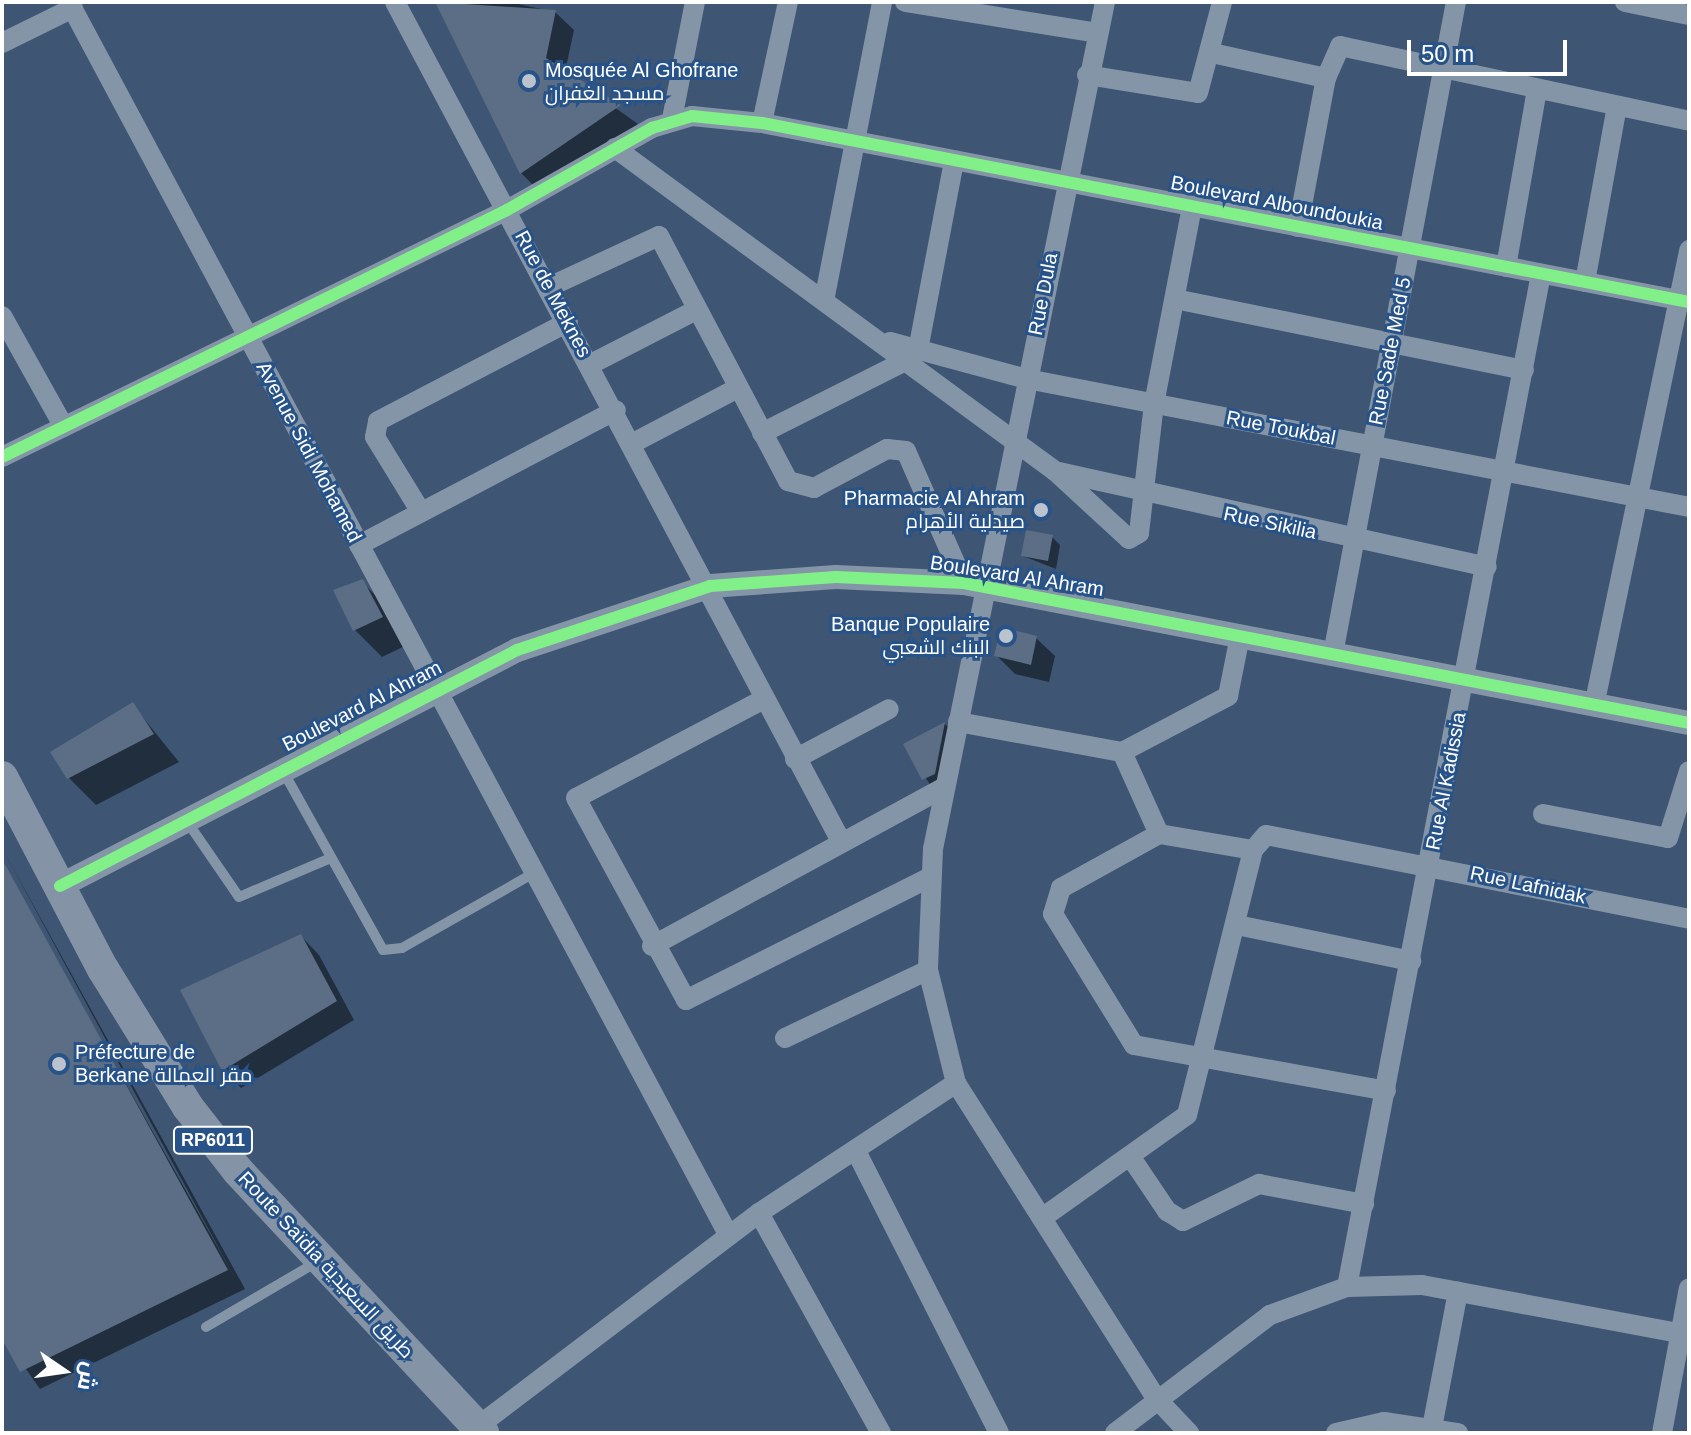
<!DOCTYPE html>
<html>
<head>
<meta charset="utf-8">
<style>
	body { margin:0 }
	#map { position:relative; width:1691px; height:1435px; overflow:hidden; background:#3e5673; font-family:Arial,Cairo,sans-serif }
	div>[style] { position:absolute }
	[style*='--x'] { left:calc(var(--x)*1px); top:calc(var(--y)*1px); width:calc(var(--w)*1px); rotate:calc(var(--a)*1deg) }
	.shadow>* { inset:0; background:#0007 }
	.building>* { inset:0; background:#5b6e85 }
	.service>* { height:10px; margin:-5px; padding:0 5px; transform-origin:5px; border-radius:5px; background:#8595a8 }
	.minor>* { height:20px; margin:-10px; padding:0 10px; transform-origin:10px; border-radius:10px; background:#8595a8 }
	.tertiary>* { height:24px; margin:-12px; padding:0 12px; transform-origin:12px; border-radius:12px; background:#8595a8 }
	.trunk>* { height:32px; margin:-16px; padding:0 16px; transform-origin:16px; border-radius:16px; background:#8493a6 }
	.cycleway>* { height:12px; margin:-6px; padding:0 6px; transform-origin:6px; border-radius:6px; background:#82f089 }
	.dots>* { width:22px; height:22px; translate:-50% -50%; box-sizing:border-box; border:4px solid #285389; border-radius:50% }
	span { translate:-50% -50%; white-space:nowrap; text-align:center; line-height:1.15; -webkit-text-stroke:6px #285389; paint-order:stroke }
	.shield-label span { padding:2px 6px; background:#285389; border:2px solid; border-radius:6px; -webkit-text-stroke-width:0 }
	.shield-label { font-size:18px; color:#fff; font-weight:700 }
	.poi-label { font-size:20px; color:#fff }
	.left { translate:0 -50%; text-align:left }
	.right { translate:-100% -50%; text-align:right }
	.street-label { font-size:20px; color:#fff }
	.frame { position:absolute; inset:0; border:4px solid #fff; pointer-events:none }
	.north { position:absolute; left:24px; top:1331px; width:80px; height:80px; -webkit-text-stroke:6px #285389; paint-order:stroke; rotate:103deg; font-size:22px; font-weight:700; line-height:32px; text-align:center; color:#fff }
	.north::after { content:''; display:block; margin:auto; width:28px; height:36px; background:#fff; clip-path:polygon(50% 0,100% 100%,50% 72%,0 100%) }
	.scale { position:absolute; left:1407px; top:40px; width:160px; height:36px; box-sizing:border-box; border:4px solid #fff; border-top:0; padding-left:10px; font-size:24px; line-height:28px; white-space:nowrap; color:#fff; -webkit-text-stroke:6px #285389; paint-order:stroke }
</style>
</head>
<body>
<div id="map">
	<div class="shadow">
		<i style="clip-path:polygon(437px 2px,509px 2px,555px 12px,574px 30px,565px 72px,638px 124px,539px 191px,521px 173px)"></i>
		<i style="clip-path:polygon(1052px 537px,1060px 545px,1056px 569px,1023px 556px)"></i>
		<i style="clip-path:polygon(362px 582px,389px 609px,409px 644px,382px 657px,355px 630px,336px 592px)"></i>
		<i style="clip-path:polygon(1036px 638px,1055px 656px,1049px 682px,1015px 674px,996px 655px)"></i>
		<i style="clip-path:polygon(132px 704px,179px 762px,96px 805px,69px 778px)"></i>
		<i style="clip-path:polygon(945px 724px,953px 732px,943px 782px,932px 788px,906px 745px)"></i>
		<i style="clip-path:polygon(2px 848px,245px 1289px,40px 1389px,2px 1335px,2px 863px,235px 1278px)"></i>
		<i style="clip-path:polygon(301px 936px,319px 955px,354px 1020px,241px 1088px,223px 1070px)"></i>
	</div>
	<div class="building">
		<i style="clip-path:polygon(435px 2px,556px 10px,546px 58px,621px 105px,520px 174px)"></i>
		<i style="clip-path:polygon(1026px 530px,1053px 535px,1048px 561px,1021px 556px)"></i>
		<i style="clip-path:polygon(363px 579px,383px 617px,353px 631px,333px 590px)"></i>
		<i style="clip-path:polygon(1001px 627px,1037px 636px,1031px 665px,994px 656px)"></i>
		<i style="clip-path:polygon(133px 702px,154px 734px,67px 779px,50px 752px)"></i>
		<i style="clip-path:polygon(945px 722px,935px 774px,922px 780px,903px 744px)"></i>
		<i style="clip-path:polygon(2px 859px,228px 1270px,20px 1372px,2px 1339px)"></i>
		<i style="clip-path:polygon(301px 934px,337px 1001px,222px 1071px,180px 990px)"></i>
	</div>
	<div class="service">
		<i style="--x:283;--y:771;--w:205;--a:60.8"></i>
		<i style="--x:383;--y:950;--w:19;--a:-6"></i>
		<i style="--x:402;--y:948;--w:152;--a:-29.6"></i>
		<i style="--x:186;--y:820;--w:93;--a:55.5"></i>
		<i style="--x:239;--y:897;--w:100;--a:-23"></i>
		<i style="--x:206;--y:1327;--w:126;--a:-30.4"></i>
	</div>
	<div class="minor">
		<i style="--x:69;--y:2;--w:1399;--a:61.86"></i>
		<i style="--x:395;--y:2;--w:952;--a:62.01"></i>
		<i style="--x:905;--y:2;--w:195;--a:9.1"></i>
		<i style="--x:1105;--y:2;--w:864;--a:101.48"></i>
		<i style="--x:933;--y:849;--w:121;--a:92.4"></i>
		<i style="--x:928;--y:970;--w:116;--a:76.1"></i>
		<i style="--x:956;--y:1083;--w:372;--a:57.6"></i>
		<i style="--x:1155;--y:1397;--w:50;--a:46.6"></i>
		<i style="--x:1625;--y:2;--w:65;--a:11.5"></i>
		<i style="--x:2;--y:43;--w:79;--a:-26.2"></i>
		<i style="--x:1212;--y:53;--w:117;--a:12.4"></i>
		<i style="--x:1087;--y:75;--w:112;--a:9.2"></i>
		<i style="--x:1198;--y:93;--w:94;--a:-75.2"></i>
		<i style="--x:672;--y:119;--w:119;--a:-78.9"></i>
		<i style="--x:762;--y:123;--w:124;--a:-77.9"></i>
		<i style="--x:615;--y:148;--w:546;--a:36.28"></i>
		<i style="--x:1055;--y:471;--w:100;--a:42.6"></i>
		<i style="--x:1129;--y:539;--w:12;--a:-31"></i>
		<i style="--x:1139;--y:533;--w:130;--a:-83.4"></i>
		<i style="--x:1154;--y:404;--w:201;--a:-79.1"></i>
		<i style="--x:1298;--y:227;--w:152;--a:-79.4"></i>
		<i style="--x:1326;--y:78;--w:35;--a:-66"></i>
		<i style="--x:1340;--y:46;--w:357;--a:12.1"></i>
		<i style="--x:1506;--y:267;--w:181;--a:-80.1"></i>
		<i style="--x:1585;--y:282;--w:179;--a:-79.7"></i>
		<i style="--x:549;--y:287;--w:121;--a:-24.9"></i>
		<i style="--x:659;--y:236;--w:277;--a:62.2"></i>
		<i style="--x:788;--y:481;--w:27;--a:15"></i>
		<i style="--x:814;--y:488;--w:83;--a:-28.1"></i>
		<i style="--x:887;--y:449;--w:19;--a:6"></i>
		<i style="--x:906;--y:451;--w:144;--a:66.3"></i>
		<i style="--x:1175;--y:299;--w:356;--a:11.5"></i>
		<i style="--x:824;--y:301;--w:305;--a:-79"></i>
		<i style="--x:2;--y:316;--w:127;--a:60.8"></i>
		<i style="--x:890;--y:342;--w:142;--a:15.1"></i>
		<i style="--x:1027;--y:379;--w:674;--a:10.94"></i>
		<i style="--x:918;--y:350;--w:192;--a:-79.2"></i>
		<i style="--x:591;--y:364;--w:118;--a:-27.2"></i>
		<i style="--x:762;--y:433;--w:162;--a:-26.7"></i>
		<i style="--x:633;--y:443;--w:116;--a:-27.7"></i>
		<i style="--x:2;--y:457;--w:562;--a:-26.06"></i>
		<i style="--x:507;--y:210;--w:167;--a:-29.5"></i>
		<i style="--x:652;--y:128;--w:42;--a:-16.7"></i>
		<i style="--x:692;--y:116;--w:70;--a:5.7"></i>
		<i style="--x:762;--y:123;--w:944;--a:10.93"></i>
		<i style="--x:1059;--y:472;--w:438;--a:12.5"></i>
		<i style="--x:421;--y:512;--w:88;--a:-121.5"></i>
		<i style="--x:375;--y:437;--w:16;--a:-79"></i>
		<i style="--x:378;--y:421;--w:214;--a:-27.5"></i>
		<i style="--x:359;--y:545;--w:290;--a:-27.7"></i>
		<i style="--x:1333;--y:654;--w:664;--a:-79.32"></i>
		<i style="--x:764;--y:699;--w:212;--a:152.2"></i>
		<i style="--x:576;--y:798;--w:230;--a:61.4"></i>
		<i style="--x:686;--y:1000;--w:272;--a:-26.7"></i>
		<i style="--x:1594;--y:706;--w:466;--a:-78.2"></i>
		<i style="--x:958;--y:722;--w:167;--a:10.4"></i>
		<i style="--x:1122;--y:752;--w:120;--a:-27.8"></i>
		<i style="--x:1228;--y:696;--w:61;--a:-78.7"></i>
		<i style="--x:1122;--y:752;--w:90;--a:65.7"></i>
		<i style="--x:795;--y:759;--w:106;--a:-28"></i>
		<i style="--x:1543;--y:814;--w:127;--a:10.9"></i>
		<i style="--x:1668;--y:838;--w:70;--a:-72.6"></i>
		<i style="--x:1253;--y:850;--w:95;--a:-170.3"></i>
		<i style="--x:1159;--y:834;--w:112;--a:151.1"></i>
		<i style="--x:1061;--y:888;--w:27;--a:107"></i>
		<i style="--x:1053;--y:914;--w:154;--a:58.3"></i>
		<i style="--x:1134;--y:1045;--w:256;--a:10.3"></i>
		<i style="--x:1237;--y:925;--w:178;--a:11.7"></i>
		<i style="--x:652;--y:946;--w:333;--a:-28.5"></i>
		<i style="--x:785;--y:1038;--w:158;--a:-25.4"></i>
		<i style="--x:856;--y:1151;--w:316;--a:63.1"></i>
		<i style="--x:1132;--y:1159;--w:63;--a:56.1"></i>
		<i style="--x:1167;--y:1211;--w:19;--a:32"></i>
		<i style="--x:1183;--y:1221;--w:85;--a:-26"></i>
		<i style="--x:1259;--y:1184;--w:107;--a:10.8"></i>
		<i style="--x:759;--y:1213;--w:252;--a:61"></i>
		<i style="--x:1042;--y:1218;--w:178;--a:-35.4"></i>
		<i style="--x:1187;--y:1115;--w:273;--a:-76"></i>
		<i style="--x:1253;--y:850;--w:20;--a:-49"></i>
		<i style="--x:1266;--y:835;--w:431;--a:11.2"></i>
		<i style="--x:1347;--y:1287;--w:1031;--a:-79.16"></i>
		<i style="--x:477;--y:1427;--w:354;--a:-37.2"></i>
		<i style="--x:759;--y:1213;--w:236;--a:-33.4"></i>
		<i style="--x:1115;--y:1433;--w:195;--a:-37.3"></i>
		<i style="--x:1270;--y:1315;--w:82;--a:-20"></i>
		<i style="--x:1347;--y:1287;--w:75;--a:-1.5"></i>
		<i style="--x:1422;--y:1285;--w:272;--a:10.6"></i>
		<i style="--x:1336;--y:1433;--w:49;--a:-12.9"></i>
		<i style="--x:1384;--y:1422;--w:75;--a:8.5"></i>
		<i style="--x:1431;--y:1433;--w:144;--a:-79.2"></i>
		<i style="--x:1662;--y:1433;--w:147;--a:-79.5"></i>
	</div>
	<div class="tertiary">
		<i style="--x:60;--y:886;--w:514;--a:-27.31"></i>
		<i style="--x:517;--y:650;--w:203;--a:-18.3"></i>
		<i style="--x:710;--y:586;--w:126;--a:-4.1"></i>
		<i style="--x:836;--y:577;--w:128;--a:2.7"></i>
		<i style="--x:964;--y:583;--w:738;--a:10.93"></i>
	</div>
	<div class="trunk">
		<i style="--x:2;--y:777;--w:217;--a:62.3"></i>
		<i style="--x:103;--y:969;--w:162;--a:58.4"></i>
		<i style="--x:188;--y:1107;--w:81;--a:52"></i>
		<i style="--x:238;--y:1171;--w:359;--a:46.9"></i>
	</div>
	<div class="cycleway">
		<i style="--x:2;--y:457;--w:562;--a:-26.06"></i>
		<i style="--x:507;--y:210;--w:167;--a:-29.5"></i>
		<i style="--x:652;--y:128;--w:42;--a:-16.7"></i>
		<i style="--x:692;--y:116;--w:70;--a:5.7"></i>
		<i style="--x:762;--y:123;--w:944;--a:10.93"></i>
		<i style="--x:60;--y:886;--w:514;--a:-27.31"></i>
		<i style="--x:517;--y:650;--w:203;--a:-18.3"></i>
		<i style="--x:710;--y:586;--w:126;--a:-4.1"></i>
		<i style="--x:836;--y:577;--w:128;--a:2.7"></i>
		<i style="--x:964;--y:583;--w:738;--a:10.93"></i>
	</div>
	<div class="dots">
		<i style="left:529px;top:81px;background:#bbc4ce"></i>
		<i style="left:1041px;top:510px;background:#bbc4ce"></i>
		<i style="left:1006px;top:636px;background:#bbc4ce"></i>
		<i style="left:59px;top:1064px;background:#bbc4ce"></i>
	</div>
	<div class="shield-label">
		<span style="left:213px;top:1140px">RP6011</span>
	</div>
	<div class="poi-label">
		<span class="left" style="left:545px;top:82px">Mosquée Al Ghofrane<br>مسجد الغفران</span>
		<span class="right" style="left:1025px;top:510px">Pharmacie Al Ahram<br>صيدلية الأهرام</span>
		<span class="right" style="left:990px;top:636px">Banque Populaire<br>البنك الشعبي</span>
		<span class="left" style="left:75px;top:1064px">Préfecture de<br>Berkane مقر العمالة</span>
	</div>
	<div class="street-label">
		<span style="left:1277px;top:203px;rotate:11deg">Boulevard Alboundoukia</span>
		<span style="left:553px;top:294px;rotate:62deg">Rue de Meknes</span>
		<span style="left:1043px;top:294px;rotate:-79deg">Rue Dula</span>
		<span style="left:1390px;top:351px;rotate:-79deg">Rue Sade Med 5</span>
		<span style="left:1281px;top:428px;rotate:11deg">Rue Toukbal</span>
		<span style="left:309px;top:452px;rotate:62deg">Avenue Sidi Mohamed</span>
		<span style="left:1270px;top:523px;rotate:12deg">Rue Sikilia</span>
		<span style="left:1017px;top:576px;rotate:9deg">Boulevard Al Ahram</span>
		<span style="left:362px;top:706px;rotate:-27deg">Boulevard Al Ahram</span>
		<span style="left:1446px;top:781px;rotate:-79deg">Rue Al Kadissia</span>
		<span style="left:1528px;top:885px;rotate:12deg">Rue Lafnidak</span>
		<span style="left:326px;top:1265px;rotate:47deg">Route Saïdia طريق السعيدية</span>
	</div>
	<div class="frame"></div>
	<div class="north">ش</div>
	<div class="scale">50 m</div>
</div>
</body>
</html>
